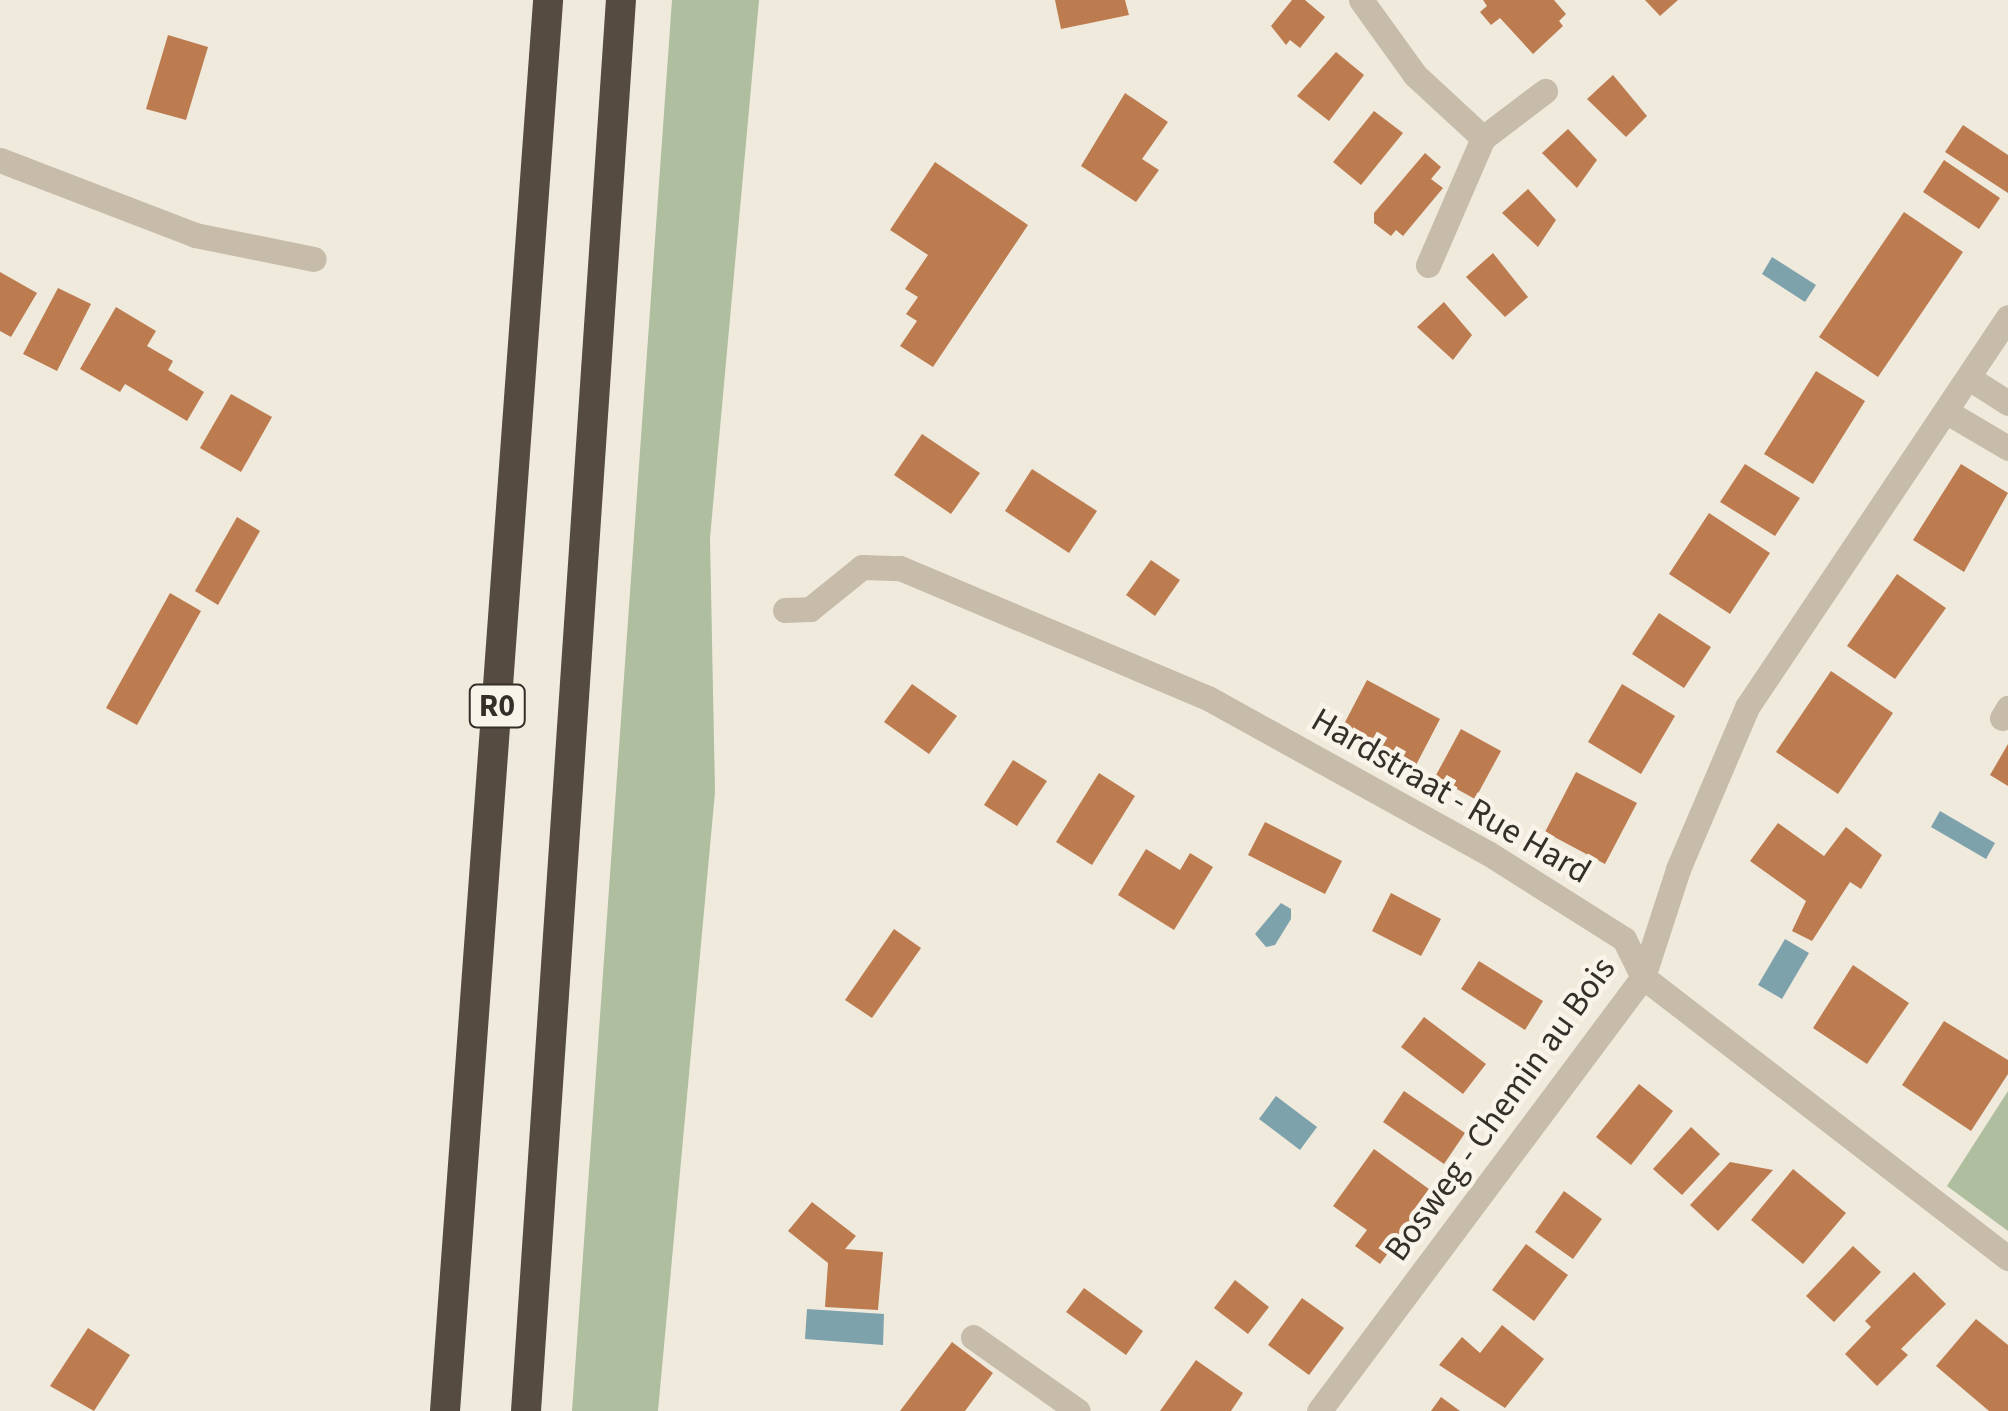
<!DOCTYPE html>
<html>
<head>
<meta charset="utf-8">
<style>
	body { margin:0 }
	#map { position:relative; width:2008px; height:1411px; overflow:hidden; background:#f0eadd; font-family:"Source Sans 3",sans-serif }
	div>[style] { position:absolute }
	[style*='--x'] { left:calc(var(--x)*1px); top:calc(var(--y)*1px); width:calc(var(--w)*1px); rotate:calc(var(--a)*1deg) }
	.green>* { inset:0; background:#aebe9e }
	.water>* { inset:0; background:#7ea2ab }
	.building>* { inset:0; background:#bc7c50 }
	.minor>* { height:25px; margin:-12.5px; padding:0 12.5px; transform-origin:12.5px; border-radius:12.5px; background:#c7bcaa }
	.highway>* { height:30px; margin:-15px; padding:0 15px; transform-origin:15px; border-radius:15px; background:#554b41 }
	span { translate:-50% -50%; white-space:nowrap; text-align:center; line-height:1.15; -webkit-text-stroke:9px #f8f4e9; paint-order:stroke }
	.shield-label span { padding:2px 8px; background:#f8f4e9; border:2px solid; border-radius:8px; -webkit-text-stroke-width:0 }
	.shield-label { font-size:32px; color:#352f29; font-weight:700 }
	.street-label { font-size:35px; color:#352f29 }
</style>
</head>
<body>
<div id="map">
	<div class="green">
		<i style="clip-path:polygon(672px 0,759px 0,710px 538px,715px 792px,658px 1411px,572px 1411px)"></i>
		<i style="clip-path:polygon(2008px 1091px,2008px 1231px,1947px 1186px)"></i>
	</div>
	<div class="water">
		<i style="clip-path:polygon(1772px 257px,1816px 285px,1805px 302px,1762px 274px)"></i>
		<i style="clip-path:polygon(1940px 811px,1995px 843px,1986px 859px,1931px 827px)"></i>
		<i style="clip-path:polygon(1281px 903px,1291px 909px,1291px 919px,1275px 945px,1266px 947px,1255px 934px)"></i>
		<i style="clip-path:polygon(1785px 939px,1809px 953px,1782px 999px,1758px 985px)"></i>
		<i style="clip-path:polygon(1276px 1096px,1317px 1127px,1300px 1150px,1259px 1119px)"></i>
		<i style="clip-path:polygon(807px 1309px,884px 1314px,883px 1345px,805px 1339px)"></i>
	</div>
	<div class="building">
		<i style="clip-path:polygon(1055px 0,1125px 0,1129px 15px,1061px 29px)"></i>
		<i style="clip-path:polygon(1292px 0,1305px 0,1325px 17px,1300px 48px,1290px 40px,1286px 45px,1271px 26px)"></i>
		<i style="clip-path:polygon(1483px 0,1554px 0,1566px 14px,1559px 21px,1563px 26px,1533px 54px,1500px 18px,1491px 25px,1480px 12px,1487px 6px)"></i>
		<i style="clip-path:polygon(1645px 0,1678px 0,1660px 16px)"></i>
		<i style="clip-path:polygon(168px 35px,208px 47px,186px 120px,146px 109px)"></i>
		<i style="clip-path:polygon(1336px 52px,1364px 75px,1329px 121px,1297px 96px)"></i>
		<i style="clip-path:polygon(1613px 75px,1647px 116px,1626px 137px,1587px 99px)"></i>
		<i style="clip-path:polygon(1125px 93px,1168px 122px,1142px 159px,1159px 170px,1136px 202px,1081px 166px)"></i>
		<i style="clip-path:polygon(1374px 111px,1403px 133px,1361px 185px,1333px 162px)"></i>
		<i style="clip-path:polygon(1963px 125px,2008px 155px,2008px 193px,1945px 152px)"></i>
		<i style="clip-path:polygon(1568px 129px,1597px 160px,1577px 188px,1542px 153px)"></i>
		<i style="clip-path:polygon(1425px 153px,1441px 167px,1431px 179px,1443px 188px,1403px 236px,1396px 230px,1391px 236px,1374px 223px,1374px 213px)"></i>
		<i style="clip-path:polygon(1944px 160px,2000px 198px,1979px 229px,1923px 192px)"></i>
		<i style="clip-path:polygon(935px 162px,1028px 225px,933px 367px,900px 346px,917px 321px,906px 314px,918px 297px,905px 289px,928px 255px,890px 230px)"></i>
		<i style="clip-path:polygon(1528px 189px,1556px 220px,1538px 247px,1502px 213px)"></i>
		<i style="clip-path:polygon(1904px 212px,1963px 252px,1878px 377px,1819px 337px)"></i>
		<i style="clip-path:polygon(1493px 253px,1528px 297px,1505px 317px,1466px 277px)"></i>
		<i style="clip-path:polygon(0 272px,37px 293px,11px 337px,0 331px)"></i>
		<i style="clip-path:polygon(58px 288px,91px 304px,57px 371px,23px 354px)"></i>
		<i style="clip-path:polygon(1444px 302px,1472px 335px,1453px 360px,1417px 327px)"></i>
		<i style="clip-path:polygon(116px 307px,156px 331px,147px 346px,173px 361px,168px 370px,204px 392px,187px 421px,125px 384px,120px 392px,80px 369px)"></i>
		<i style="clip-path:polygon(1816px 371px,1865px 401px,1813px 484px,1764px 454px)"></i>
		<i style="clip-path:polygon(231px 394px,272px 417px,241px 472px,200px 448px)"></i>
		<i style="clip-path:polygon(922px 434px,980px 473px,951px 514px,894px 475px)"></i>
		<i style="clip-path:polygon(1745px 464px,1800px 498px,1775px 536px,1720px 502px)"></i>
		<i style="clip-path:polygon(1961px 464px,2008px 493px,1964px 572px,1913px 540px)"></i>
		<i style="clip-path:polygon(1032px 469px,1097px 511px,1069px 553px,1005px 511px)"></i>
		<i style="clip-path:polygon(1709px 513px,1770px 553px,1730px 614px,1669px 574px)"></i>
		<i style="clip-path:polygon(237px 517px,260px 531px,218px 605px,195px 591px)"></i>
		<i style="clip-path:polygon(1151px 560px,1180px 580px,1155px 616px,1126px 595px)"></i>
		<i style="clip-path:polygon(1897px 574px,1946px 608px,1895px 679px,1847px 646px)"></i>
		<i style="clip-path:polygon(170px 593px,201px 611px,137px 725px,106px 708px)"></i>
		<i style="clip-path:polygon(1659px 613px,1711px 647px,1684px 688px,1632px 654px)"></i>
		<i style="clip-path:polygon(1831px 671px,1893px 713px,1838px 794px,1776px 752px)"></i>
		<i style="clip-path:polygon(1367px 680px,1440px 719px,1416px 765px,1343px 726px)"></i>
		<i style="clip-path:polygon(912px 684px,957px 716px,929px 754px,884px 722px)"></i>
		<i style="clip-path:polygon(1622px 684px,1675px 716px,1641px 774px,1588px 742px)"></i>
		<i style="clip-path:polygon(1461px 729px,1501px 751px,1475px 799px,1435px 777px)"></i>
		<i style="clip-path:polygon(2008px 744px,2008px 786px,1990px 775px)"></i>
		<i style="clip-path:polygon(1013px 760px,1047px 781px,1017px 826px,984px 805px)"></i>
		<i style="clip-path:polygon(1576px 772px,1637px 803px,1605px 864px,1545px 832px)"></i>
		<i style="clip-path:polygon(1099px 773px,1135px 796px,1092px 865px,1056px 842px)"></i>
		<i style="clip-path:polygon(1265px 822px,1342px 861px,1325px 894px,1248px 855px)"></i>
		<i style="clip-path:polygon(1778px 823px,1824px 856px,1846px 827px,1882px 855px,1861px 889px,1850px 882px,1812px 941px,1792px 931px,1806px 901px,1750px 861px)"></i>
		<i style="clip-path:polygon(1146px 849px,1180px 870px,1190px 853px,1213px 867px,1174px 930px,1118px 895px)"></i>
		<i style="clip-path:polygon(1391px 893px,1441px 919px,1421px 956px,1372px 931px)"></i>
		<i style="clip-path:polygon(894px 929px,921px 948px,872px 1018px,845px 1000px)"></i>
		<i style="clip-path:polygon(1479px 961px,1543px 1001px,1525px 1030px,1461px 989px)"></i>
		<i style="clip-path:polygon(1853px 965px,1909px 1003px,1867px 1064px,1813px 1028px)"></i>
		<i style="clip-path:polygon(1424px 1017px,1486px 1064px,1463px 1094px,1401px 1047px)"></i>
		<i style="clip-path:polygon(1944px 1021px,2008px 1060px,2008px 1074px,1971px 1131px,1902px 1085px)"></i>
		<i style="clip-path:polygon(1639px 1084px,1673px 1111px,1631px 1165px,1596px 1137px)"></i>
		<i style="clip-path:polygon(1404px 1091px,1465px 1133px,1444px 1164px,1383px 1122px)"></i>
		<i style="clip-path:polygon(1691px 1127px,1720px 1154px,1682px 1195px,1653px 1169px)"></i>
		<i style="clip-path:polygon(1374px 1149px,1433px 1192px,1380px 1264px,1355px 1246px,1367px 1230px,1333px 1206px)"></i>
		<i style="clip-path:polygon(1730px 1162px,1773px 1170px,1718px 1231px,1690px 1205px)"></i>
		<i style="clip-path:polygon(1793px 1169px,1846px 1213px,1803px 1264px,1751px 1220px)"></i>
		<i style="clip-path:polygon(1564px 1191px,1602px 1219px,1573px 1259px,1535px 1232px)"></i>
		<i style="clip-path:polygon(812px 1202px,856px 1236px,845px 1249px,883px 1252px,878px 1310px,825px 1307px,828px 1263px,788px 1231px)"></i>
		<i style="clip-path:polygon(1526px 1244px,1568px 1275px,1534px 1321px,1492px 1290px)"></i>
		<i style="clip-path:polygon(1853px 1246px,1881px 1272px,1834px 1322px,1806px 1296px)"></i>
		<i style="clip-path:polygon(1914px 1272px,1946px 1304px,1901px 1349px,1908px 1355px,1877px 1386px,1845px 1354px,1871px 1327px,1865px 1321px)"></i>
		<i style="clip-path:polygon(1235px 1280px,1269px 1307px,1248px 1334px,1214px 1308px)"></i>
		<i style="clip-path:polygon(1084px 1288px,1143px 1331px,1126px 1355px,1066px 1312px)"></i>
		<i style="clip-path:polygon(1302px 1298px,1344px 1328px,1309px 1375px,1268px 1345px)"></i>
		<i style="clip-path:polygon(1976px 1319px,2008px 1345px,2008px 1411px,1989px 1411px,1936px 1366px)"></i>
		<i style="clip-path:polygon(1502px 1325px,1544px 1359px,1505px 1408px,1439px 1365px,1462px 1337px,1480px 1353px)"></i>
		<i style="clip-path:polygon(88px 1328px,130px 1355px,94px 1411px,50px 1386px)"></i>
		<i style="clip-path:polygon(952px 1342px,993px 1373px,965px 1411px,900px 1411px)"></i>
		<i style="clip-path:polygon(1196px 1360px,1243px 1393px,1231px 1411px,1160px 1411px)"></i>
		<i style="clip-path:polygon(1441px 1397px,1460px 1411px,1431px 1411px)"></i>
	</div>
	<div class="minor">
		<i style="--x:1361;--y:0;--w:92;--a:54.2"></i>
		<i style="--x:1415;--y:75;--w:93;--a:42.8"></i>
		<i style="--x:0;--y:160;--w:209;--a:21"></i>
		<i style="--x:195;--y:235;--w:121;--a:11.4"></i>
		<i style="--x:1428;--y:265;--w:138;--a:-66.6"></i>
		<i style="--x:1483;--y:138;--w:78;--a:-37.2"></i>
		<i style="--x:1969;--y:378;--w:46;--a:32.7"></i>
		<i style="--x:1947;--y:412;--w:71;--a:30.5"></i>
		<i style="--x:785;--y:610;--w:25;--a:-2"></i>
		<i style="--x:810;--y:609;--w:67;--a:-38.9"></i>
		<i style="--x:862;--y:567;--w:38;--a:2"></i>
		<i style="--x:900;--y:568;--w:334;--a:22.9"></i>
		<i style="--x:1208;--y:698;--w:320;--a:29"></i>
		<i style="--x:1488;--y:853;--w:161;--a:32.3"></i>
		<i style="--x:1624;--y:939;--w:42;--a:63.4"></i>
		<i style="--x:1643;--y:977;--w:461;--a:37.6"></i>
		<i style="--x:2002;--y:718;--w:12;--a:-59"></i>
		<i style="--x:973;--y:1337;--w:128;--a:35.2"></i>
		<i style="--x:1319;--y:1411;--w:542;--a:-53.26"></i>
		<i style="--x:1643;--y:977;--w:114;--a:-72"></i>
		<i style="--x:1678;--y:869;--w:176;--a:-66.9"></i>
		<i style="--x:1747;--y:707;--w:469;--a:-56.2"></i>
	</div>
	<div class="highway">
		<i style="--x:445;--y:1411;--w:1415;--a:-85.82"></i>
		<i style="--x:526;--y:1411;--w:1414;--a:-86.15"></i>
	</div>
	<div class="shield-label">
		<span style="left:497px;top:706px">R0</span>
	</div>
	<div class="street-label">
		<span style="left:1451px;top:796px;rotate:30deg">Hardstraat - Rue Hard</span>
		<span style="left:1500px;top:1109px;rotate:-54deg">Bosweg - Chemin au Bois</span>
	</div>
</div>
</body>
</html>
